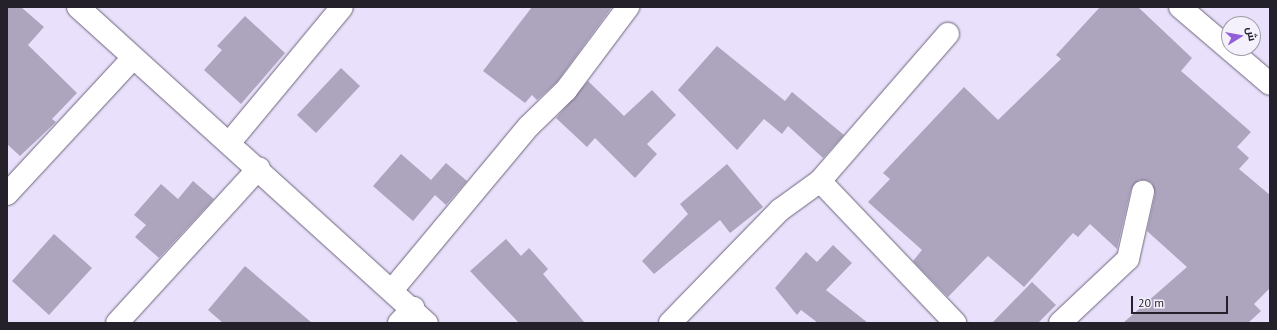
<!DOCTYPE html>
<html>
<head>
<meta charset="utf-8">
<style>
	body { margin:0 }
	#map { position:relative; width:1277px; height:330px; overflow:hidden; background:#e9e0fb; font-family:"PT Sans",Cairo,sans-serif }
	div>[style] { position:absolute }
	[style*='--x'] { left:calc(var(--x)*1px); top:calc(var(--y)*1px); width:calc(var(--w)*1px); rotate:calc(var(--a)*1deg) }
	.building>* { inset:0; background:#ada4be }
	.roads { filter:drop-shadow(0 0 1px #6c647b) drop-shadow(0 0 1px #6c647b) }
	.street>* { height:22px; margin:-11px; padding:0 11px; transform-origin:11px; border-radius:11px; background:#fff }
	span { translate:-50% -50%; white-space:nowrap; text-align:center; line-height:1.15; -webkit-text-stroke:3px #f4f1fc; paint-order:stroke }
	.frame { position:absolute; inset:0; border:8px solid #24212b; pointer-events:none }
	.north { position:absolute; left:1221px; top:16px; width:40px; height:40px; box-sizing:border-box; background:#f4f1fc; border:1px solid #a19ea8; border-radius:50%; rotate:79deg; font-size:11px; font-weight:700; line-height:16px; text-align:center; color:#24212b }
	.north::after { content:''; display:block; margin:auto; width:14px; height:18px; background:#935fd8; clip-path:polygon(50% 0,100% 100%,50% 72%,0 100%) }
	.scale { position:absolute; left:1131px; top:296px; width:97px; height:18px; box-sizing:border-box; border:2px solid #24212b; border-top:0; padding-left:5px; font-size:12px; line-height:14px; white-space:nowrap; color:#24212b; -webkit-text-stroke:3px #f4f1fc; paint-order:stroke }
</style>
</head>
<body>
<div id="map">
	<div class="building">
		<i style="clip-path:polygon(7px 7px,21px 7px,44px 27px,28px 45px,77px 93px,52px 119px,56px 122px,20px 156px,7px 144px)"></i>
		<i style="clip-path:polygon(532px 7px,612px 7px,557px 82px,537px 100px,532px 95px,525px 103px,483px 71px)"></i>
		<i style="clip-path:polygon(1100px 7px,1138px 7px,1192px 58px,1181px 71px,1251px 132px,1237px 147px,1249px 158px,1239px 169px,1270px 195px,1270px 288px,1254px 304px,1261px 311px,1248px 323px,1123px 323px,1187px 267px,1147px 231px,1155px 194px,1152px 183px,1146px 180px,1139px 180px,1131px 189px,1117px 249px,1090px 224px,1078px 237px,1073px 233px,1024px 287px,988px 256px,948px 297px,913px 261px,922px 250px,868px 202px,890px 179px,883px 173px,964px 87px,998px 120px,1061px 59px,1056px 55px)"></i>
		<i style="clip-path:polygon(245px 16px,285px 53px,241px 104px,204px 70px,222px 50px,217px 46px)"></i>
		<i style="clip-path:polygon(717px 46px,785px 101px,792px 92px,844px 135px,823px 158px,788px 126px,782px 134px,764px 119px,737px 150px,678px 90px)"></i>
		<i style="clip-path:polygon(341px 68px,360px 86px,316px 133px,297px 115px)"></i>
		<i style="clip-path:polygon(588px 81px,624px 116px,652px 90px,676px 115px,647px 144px,657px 154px,635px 178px,595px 138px,587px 147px,556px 118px)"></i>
		<i style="clip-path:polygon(401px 154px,431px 180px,446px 163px,467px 181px,446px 205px,435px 195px,413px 221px,373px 186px)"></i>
		<i style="clip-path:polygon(727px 164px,763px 207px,730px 233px,720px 220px,654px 274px,642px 261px,688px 214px,680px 204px)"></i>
		<i style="clip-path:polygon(193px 181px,214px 199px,159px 258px,135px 237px,146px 225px,134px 215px,161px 184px,178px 199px)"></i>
		<i style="clip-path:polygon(54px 234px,92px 268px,49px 315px,12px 281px)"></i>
		<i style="clip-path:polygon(506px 239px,521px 256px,529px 248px,548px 269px,543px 274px,585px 323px,519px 323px,470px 271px)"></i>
		<i style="clip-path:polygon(833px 245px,852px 263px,826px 290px,868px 323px,818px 323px,801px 310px,797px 315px,775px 288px,806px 252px,817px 262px)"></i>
		<i style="clip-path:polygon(245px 266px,312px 323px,223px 323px,208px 310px)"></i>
		<i style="clip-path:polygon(1032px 282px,1056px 305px,1038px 323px,992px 323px)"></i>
	</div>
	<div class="roads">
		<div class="street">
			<i style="--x:78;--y:7;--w:471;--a:42.2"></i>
			<i style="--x:1180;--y:7;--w:118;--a:40.5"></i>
			<i style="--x:230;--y:142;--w:175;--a:-50.3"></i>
			<i style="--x:820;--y:181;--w:195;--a:-49"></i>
			<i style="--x:7;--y:194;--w:185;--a:-47.2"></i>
			<i style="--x:393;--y:289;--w:212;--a:-50.2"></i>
			<i style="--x:529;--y:126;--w:52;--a:-44.2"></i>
			<i style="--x:566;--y:90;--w:104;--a:-53.2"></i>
			<i style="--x:117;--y:323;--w:210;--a:-47.5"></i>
			<i style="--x:399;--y:323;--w:21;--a:-47"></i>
			<i style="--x:670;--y:323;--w:158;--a:-45.8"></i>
			<i style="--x:780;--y:210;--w:49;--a:-35.9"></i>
			<i style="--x:820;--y:181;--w:196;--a:46.4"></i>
			<i style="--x:1060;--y:323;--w:93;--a:-43.3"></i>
			<i style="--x:1128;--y:259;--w:69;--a:-77.4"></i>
		</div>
	</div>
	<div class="frame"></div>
	<div class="north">ش</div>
	<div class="scale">20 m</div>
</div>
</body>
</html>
